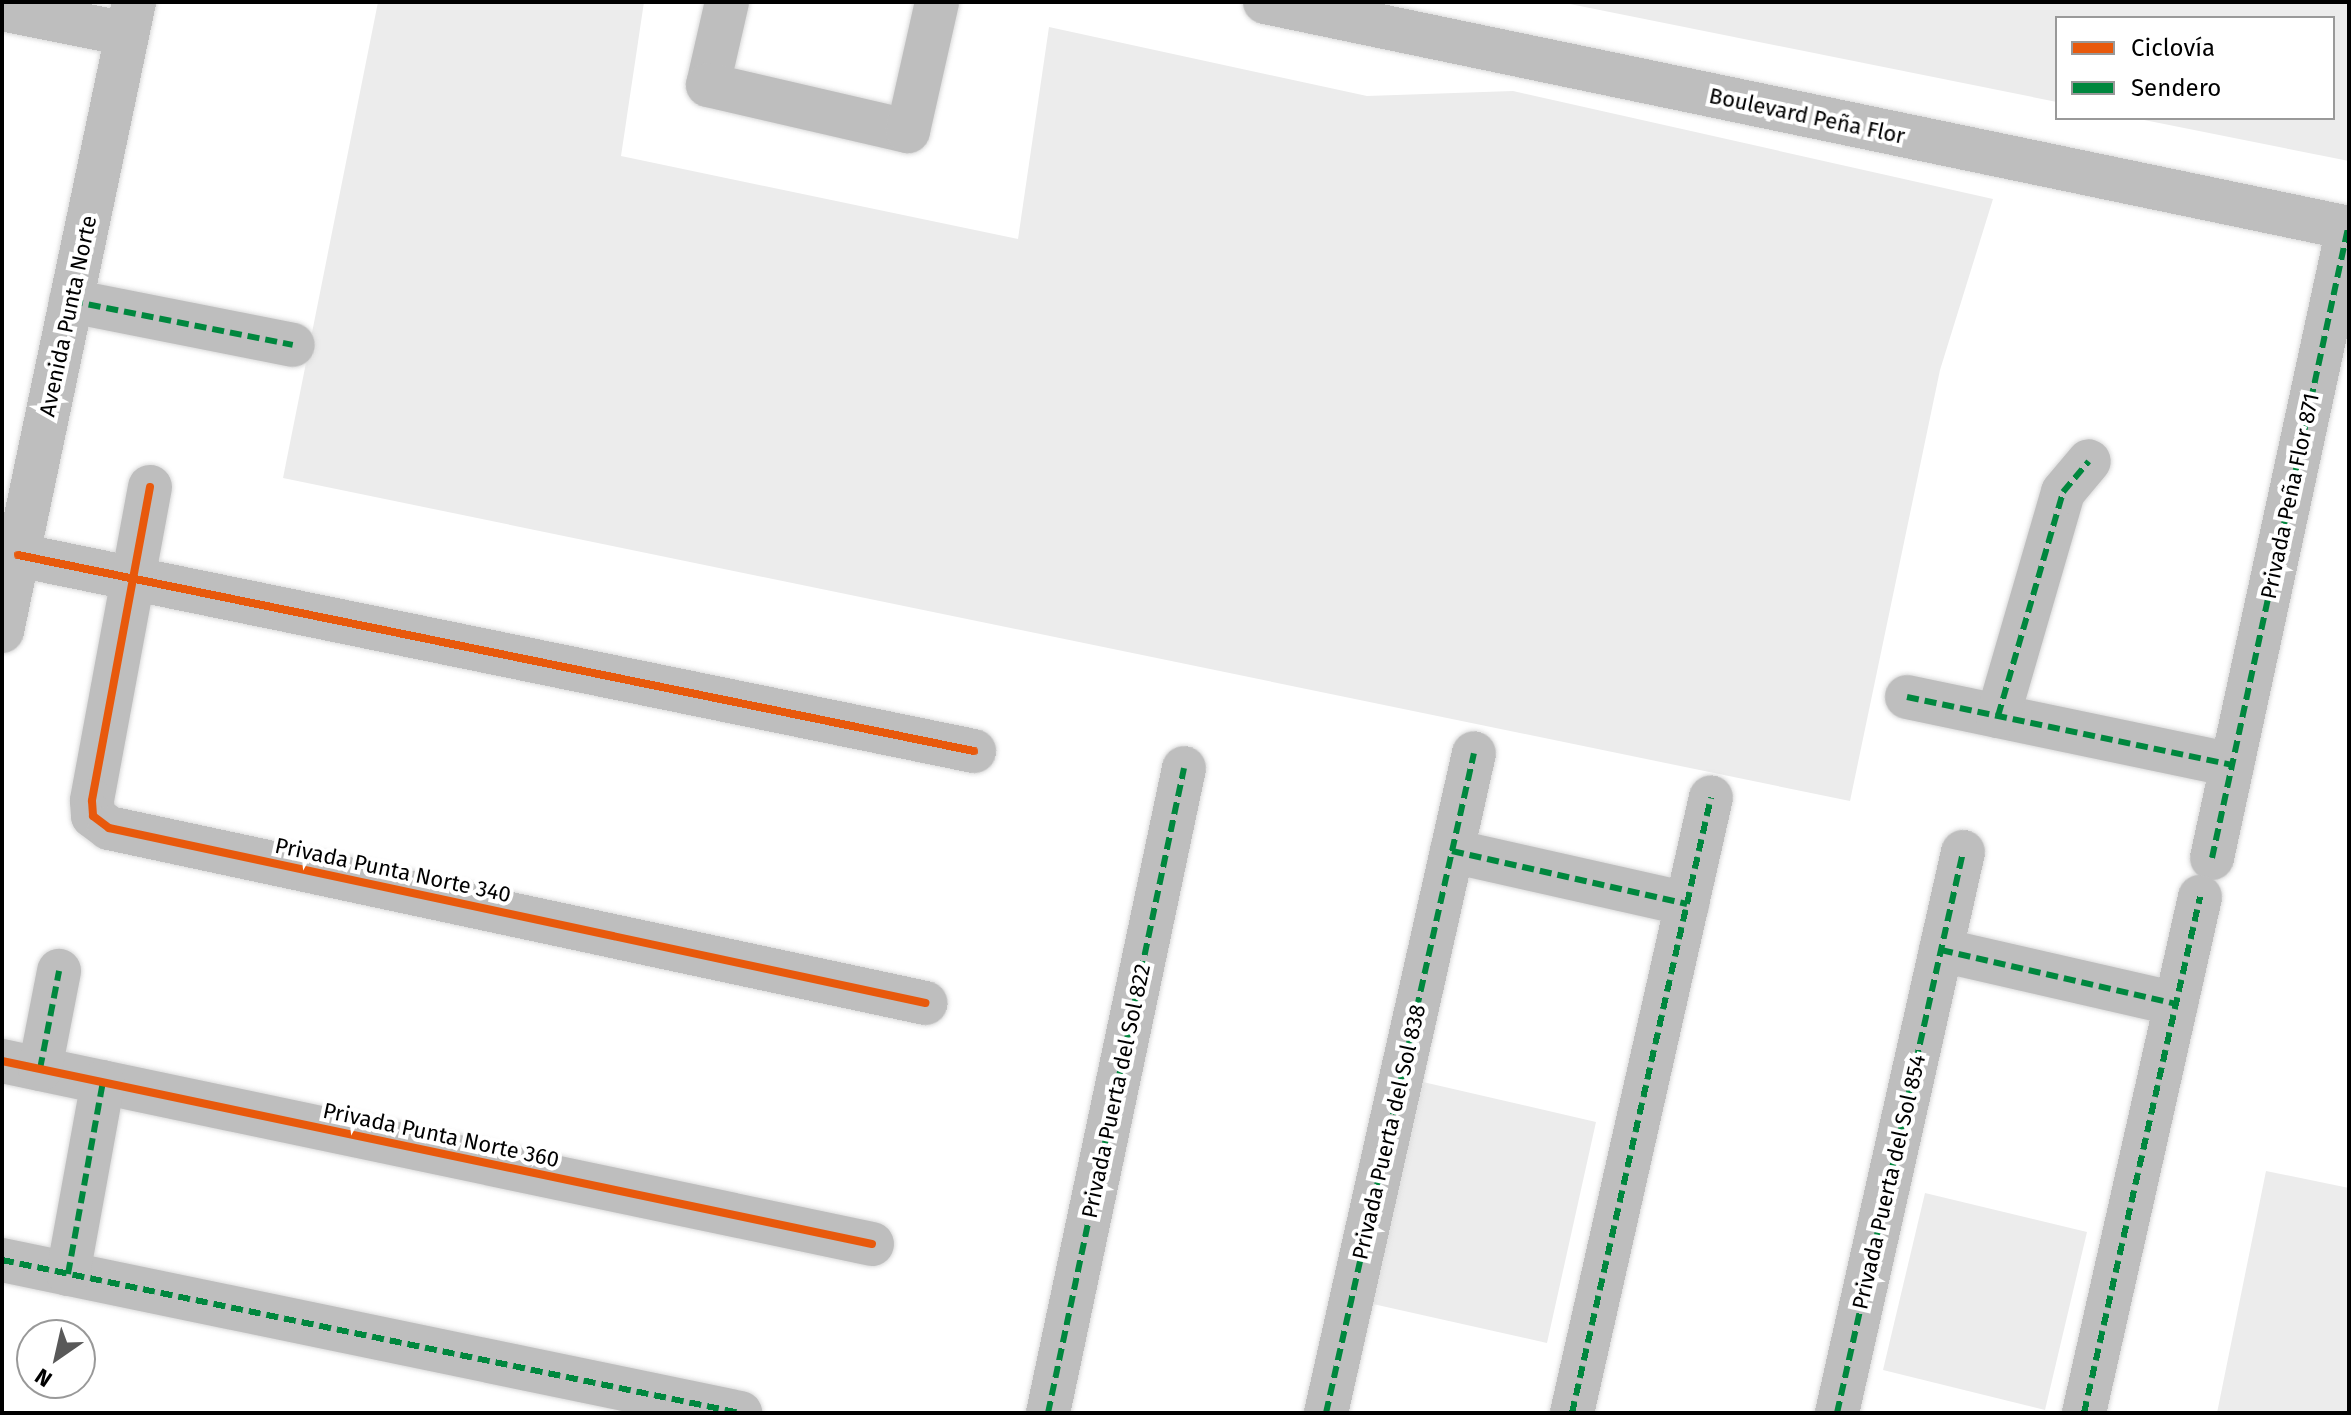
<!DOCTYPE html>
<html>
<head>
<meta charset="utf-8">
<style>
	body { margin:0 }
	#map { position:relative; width:2351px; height:1415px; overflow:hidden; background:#fff; font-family:"Fira Sans",sans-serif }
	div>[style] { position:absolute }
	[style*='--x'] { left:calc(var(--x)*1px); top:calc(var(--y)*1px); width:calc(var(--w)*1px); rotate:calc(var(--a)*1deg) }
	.green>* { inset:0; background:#ececec }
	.roads { filter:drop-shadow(0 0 2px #dbdbdb) drop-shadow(0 0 2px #dbdbdb) }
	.minor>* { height:44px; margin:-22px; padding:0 22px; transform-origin:22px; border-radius:22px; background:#bebebe }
	.major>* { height:44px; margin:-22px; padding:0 22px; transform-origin:22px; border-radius:22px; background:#bebebe }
	.quiet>* { height:6px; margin-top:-3px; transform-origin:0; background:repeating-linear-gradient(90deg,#00873e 0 12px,transparent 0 18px) }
	.cycleway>* { height:8px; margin:-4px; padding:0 4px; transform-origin:4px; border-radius:4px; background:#e8590c }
	span { translate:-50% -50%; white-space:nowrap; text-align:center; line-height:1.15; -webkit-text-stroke:8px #fff; paint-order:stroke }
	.street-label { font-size:22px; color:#000 }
	.frame { position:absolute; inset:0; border:4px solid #000; pointer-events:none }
	.legend { position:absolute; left:2055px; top:16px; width:280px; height:104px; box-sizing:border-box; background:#fff; border:2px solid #999; margin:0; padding:10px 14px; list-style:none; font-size:24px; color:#000 }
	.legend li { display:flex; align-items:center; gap:16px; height:40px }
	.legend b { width:40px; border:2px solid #999 }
	.north { position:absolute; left:16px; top:1319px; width:80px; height:80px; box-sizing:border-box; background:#fff; border:2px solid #999; border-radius:50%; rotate:214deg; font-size:22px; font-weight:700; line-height:32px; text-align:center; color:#000 }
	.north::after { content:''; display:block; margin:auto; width:28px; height:36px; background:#595959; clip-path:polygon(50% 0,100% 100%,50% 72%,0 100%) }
</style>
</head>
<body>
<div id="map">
	<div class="green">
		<i style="clip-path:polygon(378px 2px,644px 2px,621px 156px,1018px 239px,1049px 27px,1367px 96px,1513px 91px,1993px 199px,1940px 370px,1850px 801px,283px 478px)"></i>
		<i style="clip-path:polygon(1560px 2px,2349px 2px,2349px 161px,2134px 118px,2333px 118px,2333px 18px,2057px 18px,2057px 102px)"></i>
		<i style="clip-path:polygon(1423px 1082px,1596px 1122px,1547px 1343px,1373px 1304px)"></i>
		<i style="clip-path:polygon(2266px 1171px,2349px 1188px,2349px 1413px,2217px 1413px)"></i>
		<i style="clip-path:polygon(1925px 1193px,2087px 1232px,2045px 1410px,1883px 1370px)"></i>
	</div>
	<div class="roads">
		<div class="minor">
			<i style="--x:727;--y:2;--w:85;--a:102.9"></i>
			<i style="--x:708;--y:85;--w:205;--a:13"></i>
			<i style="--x:908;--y:131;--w:132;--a:-77.3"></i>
			<i style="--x:2;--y:9;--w:127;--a:11.3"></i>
			<i style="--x:71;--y:301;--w:226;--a:11.2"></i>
			<i style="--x:150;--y:487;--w:319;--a:100.5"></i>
			<i style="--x:92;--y:801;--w:15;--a:86"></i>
			<i style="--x:93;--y:816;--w:20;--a:37"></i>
			<i style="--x:109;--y:828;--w:835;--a:12.1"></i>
			<i style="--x:18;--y:555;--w:976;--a:11.59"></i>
			<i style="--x:2;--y:631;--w:643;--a:-78.15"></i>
			<i style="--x:1907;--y:697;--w:332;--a:11.8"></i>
			<i style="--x:1998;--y:716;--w:233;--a:-73.8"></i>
			<i style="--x:2063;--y:492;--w:40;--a:-50"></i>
			<i style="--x:1452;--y:851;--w:241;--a:12.7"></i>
			<i style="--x:2212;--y:858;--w:645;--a:-77.82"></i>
			<i style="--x:1941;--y:950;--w:241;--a:12.9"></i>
			<i style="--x:2;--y:1061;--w:889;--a:11.88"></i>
			<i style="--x:40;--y:1069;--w:100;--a:-79"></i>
			<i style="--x:2;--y:1260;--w:754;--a:11.71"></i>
			<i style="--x:68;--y:1274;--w:195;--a:-79.7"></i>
			<i style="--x:1048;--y:1413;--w:659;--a:-78.09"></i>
			<i style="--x:1326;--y:1413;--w:676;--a:-77.36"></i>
			<i style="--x:1572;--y:1413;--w:631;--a:-77.28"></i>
			<i style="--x:1837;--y:1413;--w:575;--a:-77.34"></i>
			<i style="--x:2084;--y:1413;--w:529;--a:-77.33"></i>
		</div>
		<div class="major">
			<i style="--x:1265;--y:2;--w:1107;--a:11.78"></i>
		</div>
	</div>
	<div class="quiet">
		<i style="--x:71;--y:301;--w:226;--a:11.2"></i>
		<i style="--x:1907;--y:697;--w:332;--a:11.8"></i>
		<i style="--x:1998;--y:716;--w:233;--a:-73.8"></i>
		<i style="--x:2063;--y:492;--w:40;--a:-50"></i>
		<i style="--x:1452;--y:851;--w:241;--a:12.7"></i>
		<i style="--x:2212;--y:858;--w:645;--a:-77.82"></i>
		<i style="--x:1941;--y:950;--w:241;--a:12.9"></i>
		<i style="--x:40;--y:1069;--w:100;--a:-79"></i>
		<i style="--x:2;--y:1260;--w:754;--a:11.71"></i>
		<i style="--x:68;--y:1274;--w:195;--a:-79.7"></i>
		<i style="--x:1048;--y:1413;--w:659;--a:-78.09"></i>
		<i style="--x:1326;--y:1413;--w:676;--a:-77.36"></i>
		<i style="--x:1572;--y:1413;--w:631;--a:-77.28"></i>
		<i style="--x:1837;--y:1413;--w:575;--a:-77.34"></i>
		<i style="--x:2084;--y:1413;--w:529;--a:-77.33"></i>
	</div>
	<div class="cycleway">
		<i style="--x:150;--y:487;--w:319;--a:100.5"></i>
		<i style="--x:92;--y:801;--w:15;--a:86"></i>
		<i style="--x:93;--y:816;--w:20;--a:37"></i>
		<i style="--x:109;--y:828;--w:835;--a:12.1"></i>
		<i style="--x:18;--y:555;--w:976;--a:11.59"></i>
		<i style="--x:2;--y:1061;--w:889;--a:11.88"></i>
	</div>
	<div class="street-label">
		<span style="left:1807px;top:116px;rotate:12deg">Boulevard Peña Flor</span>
		<span style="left:68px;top:316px;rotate:-78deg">Avenida Punta Norte</span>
		<span style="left:2290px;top:496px;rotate:-78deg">Privada Peña Flor 871</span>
		<span style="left:393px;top:870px;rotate:12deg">Privada Punta Norte 340</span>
		<span style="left:1116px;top:1091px;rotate:-78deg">Privada Puerta del Sol 822</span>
		<span style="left:1389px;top:1132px;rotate:-77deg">Privada Puerta del Sol 838</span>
		<span style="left:441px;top:1135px;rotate:12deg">Privada Punta Norte 360</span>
		<span style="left:1889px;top:1182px;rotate:-77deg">Privada Puerta del Sol 854</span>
	</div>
	<div class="frame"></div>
	<ul class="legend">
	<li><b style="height:10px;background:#e8590c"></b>Ciclovía</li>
	<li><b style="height:10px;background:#00873e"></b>Sendero</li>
	</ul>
	<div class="north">N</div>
</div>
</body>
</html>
